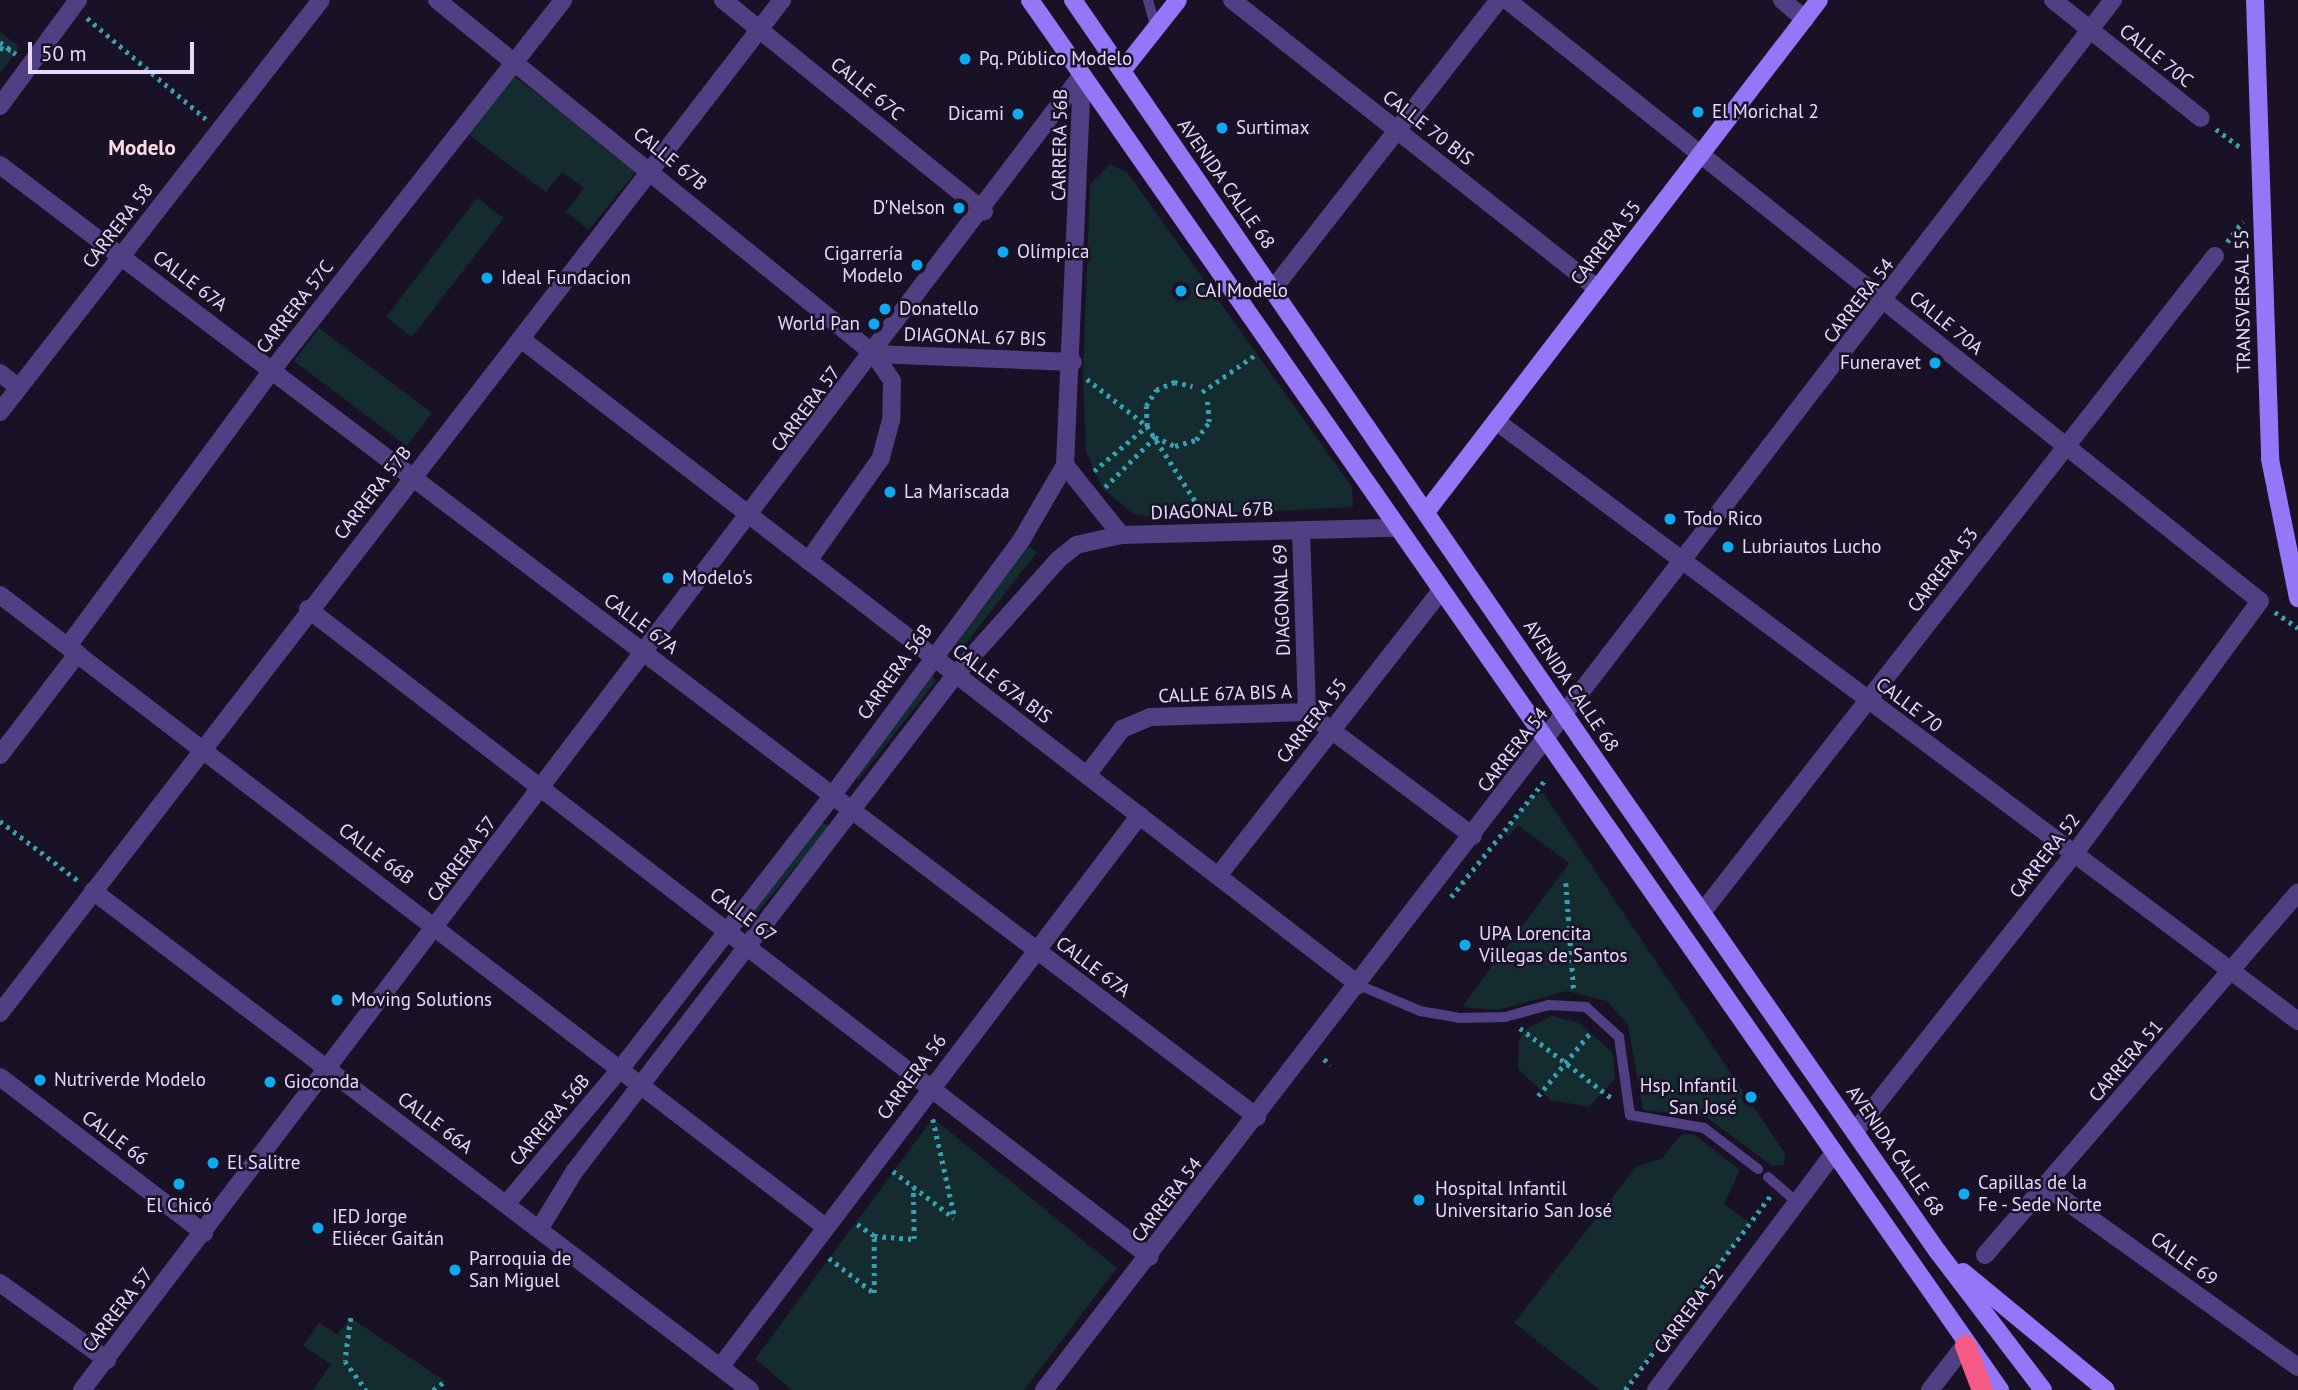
<!DOCTYPE html>
<html>
<head>
<meta charset="utf-8">
<style>
	body { margin:0 }
	#map { position:relative; width:2298px; height:1390px; overflow:hidden; background:#191126; font-family:"PT Sans",sans-serif }
	div>[style] { position:absolute }
	[style*='--x'] { left:calc(var(--x)*1px); top:calc(var(--y)*1px); width:calc(var(--w)*1px); rotate:calc(var(--a)*1deg) }
	.green>* { inset:0; background:#142b30 }
	.path>* { height:4.5px; margin-top:-2.25px; transform-origin:0; background:repeating-linear-gradient(90deg,#379fb2 0 3.5px,transparent 0 8.5px) }
	.lane>* { height:10px; margin:-5px; padding:0 5px; transform-origin:5px; border-radius:5px; background:#503f82 }
	.street>* { height:18px; margin:-9px; padding:0 9px; transform-origin:9px; border-radius:9px; background:#503f82 }
	.secondary>* { height:18px; margin:-9px; padding:0 9px; transform-origin:9px; border-radius:9px; background:#9576f7 }
	.highway>* { height:21px; margin:-10.5px; padding:0 10.5px; transform-origin:10.5px; border-radius:10.5px; background:#f55b84 }
	.dots>* { width:19px; height:19px; translate:-50% -50%; box-sizing:border-box; border:4px solid #191126; border-radius:50% }
	span { translate:-50% -50%; white-space:nowrap; text-align:center; line-height:1.15; -webkit-text-stroke:5px #191126; paint-order:stroke }
	.street-label { font-size:19px; color:#e5d9fd }
	.poi-label { font-size:19px; color:#e5d9fd }
	.left { translate:0 -50%; text-align:left }
	.right { translate:-100% -50%; text-align:right }
	.neighbourhood-label { font-size:21px; color:#fddbe9; font-weight:700 }
	.scale { position:absolute; left:28px; top:42px; width:166px; height:32px; box-sizing:border-box; border:4px solid #e5d9fd; border-top:0; padding-left:9px; font-size:21px; line-height:24px; white-space:nowrap; color:#e5d9fd; -webkit-text-stroke:5px #191126; paint-order:stroke }
</style>
</head>
<body>
<div id="map">
	<div class="green">
		<i style="clip-path:polygon(0 32px,20px 47px,0 73px)"></i>
		<i style="clip-path:polygon(511px 74px,638px 169px,589px 230px,566px 212px,584px 188px,562px 172px,546px 192px,468px 134px)"></i>
		<i style="clip-path:polygon(1110px 164px,1127px 172px,1352px 487px,1353px 507px,1153px 517px,1134px 514px,1103px 489px,1086px 452px,1083px 377px,1090px 185px)"></i>
		<i style="clip-path:polygon(477px 198px,504px 218px,412px 337px,386px 317px)"></i>
		<i style="clip-path:polygon(319px 328px,432px 413px,407px 446px,294px 361px)"></i>
		<i style="clip-path:polygon(1027px 545px,1037px 552px,963px 647px,953px 644px)"></i>
		<i style="clip-path:polygon(931px 673px,936px 681px,858px 780px,856px 776px)"></i>
		<i style="clip-path:polygon(1543px 793px,1785px 1154px,1784px 1165px,1771px 1165px,1705px 1116px,1643px 1110px,1628px 1025px,1607px 1001px,1567px 991px,1497px 1010px,1462px 1007px,1569px 863px,1518px 825px,1508px 837px,1505px 831px,1532px 796px)"></i>
		<i style="clip-path:polygon(822px 823px,830px 826px,753px 918px,751px 913px)"></i>
		<i style="clip-path:polygon(1552px 1016px,1579px 1023px,1613px 1053px,1615px 1079px,1589px 1107px,1551px 1100px,1518px 1069px,1519px 1041px,1526px 1029px)"></i>
		<i style="clip-path:polygon(933px 1118px,1117px 1268px,1024px 1390px,792px 1390px,755px 1359px)"></i>
		<i style="clip-path:polygon(1682px 1134px,1695px 1135px,1740px 1170px,1724px 1204px,1750px 1223px,1624px 1390px,1600px 1390px,1514px 1323px,1637px 1166px,1661px 1159px)"></i>
		<i style="clip-path:polygon(351px 1318px,445px 1381px,439px 1390px,313px 1390px,331px 1364px,303px 1346px,319px 1323px,337px 1334px)"></i>
	</div>
	<div class="path">
		<i style="--x:87;--y:18;--w:156;--a:40.3"></i>
		<i style="--x:0;--y:42;--w:20;--a:37"></i>
		<i style="--x:0;--y:48;--w:11;--a:10"></i>
		<i style="--x:2216;--y:129;--w:30;--a:37"></i>
		<i style="--x:2227;--y:242;--w:26;--a:-53"></i>
		<i style="--x:1087;--y:379;--w:76;--a:38.1"></i>
		<i style="--x:1147;--y:426;--w:107;--a:57.2"></i>
		<i style="--x:1202;--y:392;--w:65;--a:-34.9"></i>
		<i style="--x:1094;--y:471;--w:70;--a:-40.3"></i>
		<i style="--x:1147;--y:426;--w:20;--a:-93"></i>
		<i style="--x:1146;--y:406;--w:19;--a:-58"></i>
		<i style="--x:1156;--y:390;--w:20;--a:-24"></i>
		<i style="--x:1174;--y:382;--w:19;--a:12"></i>
		<i style="--x:1105;--y:487;--w:71;--a:-45"></i>
		<i style="--x:1155;--y:437;--w:22;--a:24"></i>
		<i style="--x:1175;--y:446;--w:22;--a:-16"></i>
		<i style="--x:1196;--y:440;--w:22;--a:-54"></i>
		<i style="--x:1209;--y:422;--w:22;--a:-95"></i>
		<i style="--x:2275;--y:612;--w:28;--a:35"></i>
		<i style="--x:0;--y:821;--w:101;--a:37.3"></i>
		<i style="--x:1566;--y:883;--w:110;--a:85.8"></i>
		<i style="--x:1451;--y:897;--w:150;--a:-51.2"></i>
		<i style="--x:1520;--y:1028;--w:117;--a:37.4"></i>
		<i style="--x:1324;--y:1059;--w:9;--a:41"></i>
		<i style="--x:1538;--y:1096;--w:83;--a:-50.4"></i>
		<i style="--x:933;--y:1119;--w:101;--a:77.5"></i>
		<i style="--x:893;--y:1171;--w:77;--a:37.6"></i>
		<i style="--x:874;--y:1236;--w:40;--a:4.3"></i>
		<i style="--x:914;--y:1239;--w:52;--a:-91.1"></i>
		<i style="--x:829;--y:1258;--w:57;--a:37.9"></i>
		<i style="--x:874;--y:1293;--w:57;--a:-90"></i>
		<i style="--x:874;--y:1236;--w:23;--a:-146"></i>
		<i style="--x:351;--y:1318;--w:43;--a:97.9"></i>
		<i style="--x:345;--y:1361;--w:36;--a:54"></i>
		<i style="--x:433;--y:1390;--w:15;--a:-37"></i>
		<i style="--x:1625;--y:1390;--w:242;--a:-53.2"></i>
	</div>
	<div class="lane">
		<i style="--x:1148;--y:0;--w:29;--a:74"></i>
		<i style="--x:1359;--y:985;--w:66;--a:23.1"></i>
		<i style="--x:1420;--y:1011;--w:40;--a:10"></i>
		<i style="--x:1459;--y:1018;--w:46;--a:-1.2"></i>
		<i style="--x:1505;--y:1017;--w:46;--a:-15.3"></i>
		<i style="--x:1549;--y:1005;--w:37;--a:3"></i>
		<i style="--x:1586;--y:1007;--w:45;--a:42.3"></i>
		<i style="--x:1619;--y:1037;--w:79;--a:82"></i>
		<i style="--x:1630;--y:1115;--w:75;--a:10"></i>
		<i style="--x:1704;--y:1128;--w:68;--a:37.2"></i>
		<i style="--x:1768;--y:1177;--w:38;--a:41"></i>
	</div>
	<div class="street">
		<i style="--x:437;--y:0;--w:562;--a:39.01"></i>
		<i style="--x:874;--y:354;--w:32;--a:56"></i>
		<i style="--x:892;--y:381;--w:39;--a:91"></i>
		<i style="--x:891;--y:420;--w:39;--a:105"></i>
		<i style="--x:881;--y:458;--w:126;--a:125.3"></i>
		<i style="--x:723;--y:0;--w:336;--a:39"></i>
		<i style="--x:1232;--y:0;--w:466;--a:38.3"></i>
		<i style="--x:1507;--y:0;--w:963;--a:38.59"></i>
		<i style="--x:2260;--y:601;--w:314;--a:126.3"></i>
		<i style="--x:2074;--y:854;--w:353;--a:128.3"></i>
		<i style="--x:1782;--y:0;--w:30;--a:40"></i>
		<i style="--x:2053;--y:0;--w:189;--a:38.6"></i>
		<i style="--x:0;--y:106;--w:132;--a:-53.7"></i>
		<i style="--x:0;--y:165;--w:1577;--a:37.14"></i>
		<i style="--x:1273;--y:289;--w:367;--a:-52"></i>
		<i style="--x:521;--y:339;--w:1058;--a:37.63"></i>
		<i style="--x:874;--y:354;--w:199;--a:2.3"></i>
		<i style="--x:0;--y:373;--w:24;--a:38"></i>
		<i style="--x:0;--y:412;--w:522;--a:-52.08"></i>
		<i style="--x:1496;--y:421;--w:1002;--a:36.8"></i>
		<i style="--x:1065;--y:465;--w:90;--a:51.3"></i>
		<i style="--x:1301;--y:530;--w:182;--a:88.1"></i>
		<i style="--x:0;--y:595;--w:1038;--a:37.44"></i>
		<i style="--x:308;--y:609;--w:1062;--a:37.58"></i>
		<i style="--x:68;--y:646;--w:345;--a:-53.5"></i>
		<i style="--x:273;--y:369;--w:469;--a:-51.8"></i>
		<i style="--x:0;--y:755;--w:128;--a:-52.6"></i>
		<i style="--x:1087;--y:775;--w:58;--a:-52.7"></i>
		<i style="--x:1122;--y:729;--w:30;--a:-23"></i>
		<i style="--x:1150;--y:717;--w:157;--a:-1.8"></i>
		<i style="--x:1307;--y:712;--w:207;--a:36.8"></i>
		<i style="--x:1218;--y:876;--w:359;--a:-52"></i>
		<i style="--x:93;--y:891;--w:825;--a:37.22"></i>
		<i style="--x:1704;--y:910;--w:830;--a:-52"></i>
		<i style="--x:0;--y:1013;--w:1280;--a:-52.33"></i>
		<i style="--x:0;--y:1077;--w:257;--a:37.4"></i>
		<i style="--x:2045;--y:1186;--w:311;--a:35.6"></i>
		<i style="--x:507;--y:1203;--w:178;--a:-49.8"></i>
		<i style="--x:622;--y:1067;--w:343;--a:-52.2"></i>
		<i style="--x:832;--y:796;--w:320;--a:-53.5"></i>
		<i style="--x:1022;--y:539;--w:86;--a:-59.8"></i>
		<i style="--x:1065;--y:465;--w:390;--a:-87.5"></i>
		<i style="--x:540;--y:1228;--w:66;--a:-58.7"></i>
		<i style="--x:574;--y:1172;--w:628;--a:-52.51"></i>
		<i style="--x:956;--y:674;--w:154;--a:-48.2"></i>
		<i style="--x:1059;--y:559;--w:22;--a:-39"></i>
		<i style="--x:1076;--y:545;--w:46;--a:-12.5"></i>
		<i style="--x:1121;--y:535;--w:273;--a:-1.5"></i>
		<i style="--x:1985;--y:1255;--w:479;--a:-49.2"></i>
		<i style="--x:0;--y:1283;--w:132;--a:35.7"></i>
		<i style="--x:721;--y:1366;--w:692;--a:-52.75"></i>
		<i style="--x:82;--y:1390;--w:1652;--a:-52.75"></i>
		<i style="--x:1044;--y:1390;--w:1754;--a:-52.44"></i>
		<i style="--x:1656;--y:1390;--w:293;--a:-53.1"></i>
		<i style="--x:1930;--y:1390;--w:57;--a:-52.1"></i>
	</div>
	<div class="secondary">
		<i style="--x:1030;--y:0;--w:1695;--a:55.09"></i>
		<i style="--x:1073;--y:0;--w:897;--a:55.49"></i>
		<i style="--x:1581;--y:739;--w:625;--a:55.17"></i>
		<i style="--x:1938;--y:1252;--w:173;--a:52.7"></i>
		<i style="--x:2255;--y:0;--w:459;--a:88.1"></i>
		<i style="--x:2270;--y:459;--w:142;--a:78.6"></i>
		<i style="--x:1122;--y:71;--w:90;--a:-51.7"></i>
		<i style="--x:1426;--y:512;--w:645;--a:-52.49"></i>
		<i style="--x:1963;--y:1272;--w:185;--a:39.5"></i>
	</div>
	<div class="highway">
		<i style="--x:1965;--y:1345;--w:48;--a:69.3"></i>
	</div>
	<div class="dots">
		<i style="left:965px;top:59px;background:#11aaf1"></i>
		<i style="left:1698px;top:112px;background:#11aaf1"></i>
		<i style="left:1018px;top:114px;background:#11aaf1"></i>
		<i style="left:1222px;top:128px;background:#11aaf1"></i>
		<i style="left:959px;top:208px;background:#11aaf1"></i>
		<i style="left:1003px;top:252px;background:#11aaf1"></i>
		<i style="left:917px;top:265px;background:#11aaf1"></i>
		<i style="left:487px;top:278px;background:#11aaf1"></i>
		<i style="left:1181px;top:291px;background:#11aaf1"></i>
		<i style="left:885px;top:309px;background:#11aaf1"></i>
		<i style="left:874px;top:324px;background:#11aaf1"></i>
		<i style="left:1935px;top:363px;background:#11aaf1"></i>
		<i style="left:890px;top:492px;background:#11aaf1"></i>
		<i style="left:1670px;top:519px;background:#11aaf1"></i>
		<i style="left:1728px;top:547px;background:#11aaf1"></i>
		<i style="left:668px;top:578px;background:#11aaf1"></i>
		<i style="left:1465px;top:945px;background:#11aaf1"></i>
		<i style="left:337px;top:1000px;background:#11aaf1"></i>
		<i style="left:40px;top:1080px;background:#11aaf1"></i>
		<i style="left:270px;top:1082px;background:#11aaf1"></i>
		<i style="left:1751px;top:1097px;background:#11aaf1"></i>
		<i style="left:213px;top:1163px;background:#11aaf1"></i>
		<i style="left:179px;top:1184px;background:#11aaf1"></i>
		<i style="left:1964px;top:1194px;background:#11aaf1"></i>
		<i style="left:1419px;top:1200px;background:#11aaf1"></i>
		<i style="left:318px;top:1228px;background:#11aaf1"></i>
		<i style="left:455px;top:1270px;background:#11aaf1"></i>
	</div>
	<div class="street-label">
		<span style="left:2156px;top:56px;rotate:39deg">CALLE 70C</span>
		<span style="left:867px;top:89px;rotate:39deg">CALLE 67C</span>
		<span style="left:1428px;top:128px;rotate:38deg">CALLE 70 BIS</span>
		<span style="left:1060px;top:145px;rotate:-89deg">CARRERA 56B</span>
		<span style="left:670px;top:159px;rotate:39deg">CALLE 67B</span>
		<span style="left:1226px;top:184px;rotate:55deg">AVENIDA CALLE 68</span>
		<span style="left:118px;top:226px;rotate:-52deg">CARRERA 58</span>
		<span style="left:1606px;top:243px;rotate:-52deg">CARRERA 55</span>
		<span style="left:190px;top:281px;rotate:37deg">CALLE 67A</span>
		<span style="left:1859px;top:301px;rotate:-52deg">CARRERA 54</span>
		<span style="left:2243px;top:301px;rotate:-91deg">TRANSVERSAL 55</span>
		<span style="left:295px;top:307px;rotate:-52deg">CARRERA 57C</span>
		<span style="left:1946px;top:323px;rotate:39deg">CALLE 70A</span>
		<span style="left:975px;top:337px;rotate:2deg">DIAGONAL 67 BIS</span>
		<span style="left:806px;top:409px;rotate:-53deg">CARRERA 57</span>
		<span style="left:373px;top:493px;rotate:-52deg">CARRERA 57B</span>
		<span style="left:1212px;top:511px;rotate:-2deg">DIAGONAL 67B</span>
		<span style="left:1943px;top:570px;rotate:-52deg">CARRERA 53</span>
		<span style="left:1282px;top:600px;rotate:-92deg">DIAGONAL 69</span>
		<span style="left:641px;top:624px;rotate:37deg">CALLE 67A</span>
		<span style="left:895px;top:672px;rotate:-54deg">CARRERA 56B</span>
		<span style="left:1002px;top:684px;rotate:37deg">CALLE 67A BIS</span>
		<span style="left:1571px;top:686px;rotate:56deg">AVENIDA CALLE 68</span>
		<span style="left:1225px;top:694px;rotate:-2deg">CALLE 67A BIS A</span>
		<span style="left:1909px;top:705px;rotate:37deg">CALLE 70</span>
		<span style="left:1312px;top:721px;rotate:-52deg">CARRERA 55</span>
		<span style="left:1513px;top:750px;rotate:-52deg">CARRERA 54</span>
		<span style="left:376px;top:854px;rotate:37deg">CALLE 66B</span>
		<span style="left:2045px;top:856px;rotate:-52deg">CARRERA 52</span>
		<span style="left:462px;top:859px;rotate:-53deg">CARRERA 57</span>
		<span style="left:743px;top:915px;rotate:37deg">CALLE 67</span>
		<span style="left:1093px;top:967px;rotate:37deg">CALLE 67A</span>
		<span style="left:2126px;top:1061px;rotate:-49deg">CARRERA 51</span>
		<span style="left:912px;top:1077px;rotate:-53deg">CARRERA 56</span>
		<span style="left:550px;top:1120px;rotate:-50deg">CARRERA 56B</span>
		<span style="left:435px;top:1123px;rotate:37deg">CALLE 66A</span>
		<span style="left:115px;top:1138px;rotate:37deg">CALLE 66</span>
		<span style="left:1895px;top:1151px;rotate:55deg">AVENIDA CALLE 68</span>
		<span style="left:1167px;top:1200px;rotate:-52deg">CARRERA 54</span>
		<span style="left:2184px;top:1259px;rotate:36deg">CALLE 69</span>
		<span style="left:118px;top:1310px;rotate:-52deg">CARRERA 57</span>
		<span style="left:1689px;top:1311px;rotate:-53deg">CARRERA 52</span>
	</div>
	<div class="poi-label">
		<span class="left" style="left:979px;top:59px">Pq. Público Modelo</span>
		<span class="left" style="left:1712px;top:112px">El Morichal 2</span>
		<span class="right" style="left:1004px;top:114px">Dicami</span>
		<span class="left" style="left:1236px;top:128px">Surtimax</span>
		<span class="right" style="left:945px;top:208px">D'Nelson</span>
		<span class="left" style="left:1017px;top:252px">Olímpica</span>
		<span class="right" style="left:903px;top:265px">Cigarrería<br>Modelo</span>
		<span class="left" style="left:501px;top:278px">Ideal Fundacion</span>
		<span class="left" style="left:1195px;top:291px">CAI Modelo</span>
		<span class="left" style="left:899px;top:309px">Donatello</span>
		<span class="right" style="left:860px;top:324px">World Pan</span>
		<span class="right" style="left:1921px;top:363px">Funeravet</span>
		<span class="left" style="left:904px;top:492px">La Mariscada</span>
		<span class="left" style="left:1684px;top:519px">Todo Rico</span>
		<span class="left" style="left:1742px;top:547px">Lubriautos Lucho</span>
		<span class="left" style="left:682px;top:578px">Modelo's</span>
		<span class="left" style="left:1479px;top:945px">UPA Lorencita<br>Villegas de Santos</span>
		<span class="left" style="left:351px;top:1000px">Moving Solutions</span>
		<span class="left" style="left:54px;top:1080px">Nutriverde Modelo</span>
		<span class="left" style="left:284px;top:1082px">Gioconda</span>
		<span class="right" style="left:1737px;top:1097px">Hsp. Infantil<br>San José</span>
		<span class="left" style="left:227px;top:1163px">El Salitre</span>
		<span class="left" style="left:1978px;top:1194px">Capillas de la<br>Fe - Sede Norte</span>
		<span class="left" style="left:1435px;top:1200px">Hospital Infantil<br>Universitario San José</span>
		<span style="left:179px;top:1206px">El Chicó</span>
		<span class="left" style="left:332px;top:1228px">IED Jorge<br>Eliécer Gaitán</span>
		<span class="left" style="left:469px;top:1270px">Parroquia de<br>San Miguel</span>
	</div>
	<div class="neighbourhood-label">
		<span style="left:142px;top:148px">Modelo</span>
	</div>
	<div class="scale">50 m</div>
</div>
</body>
</html>
